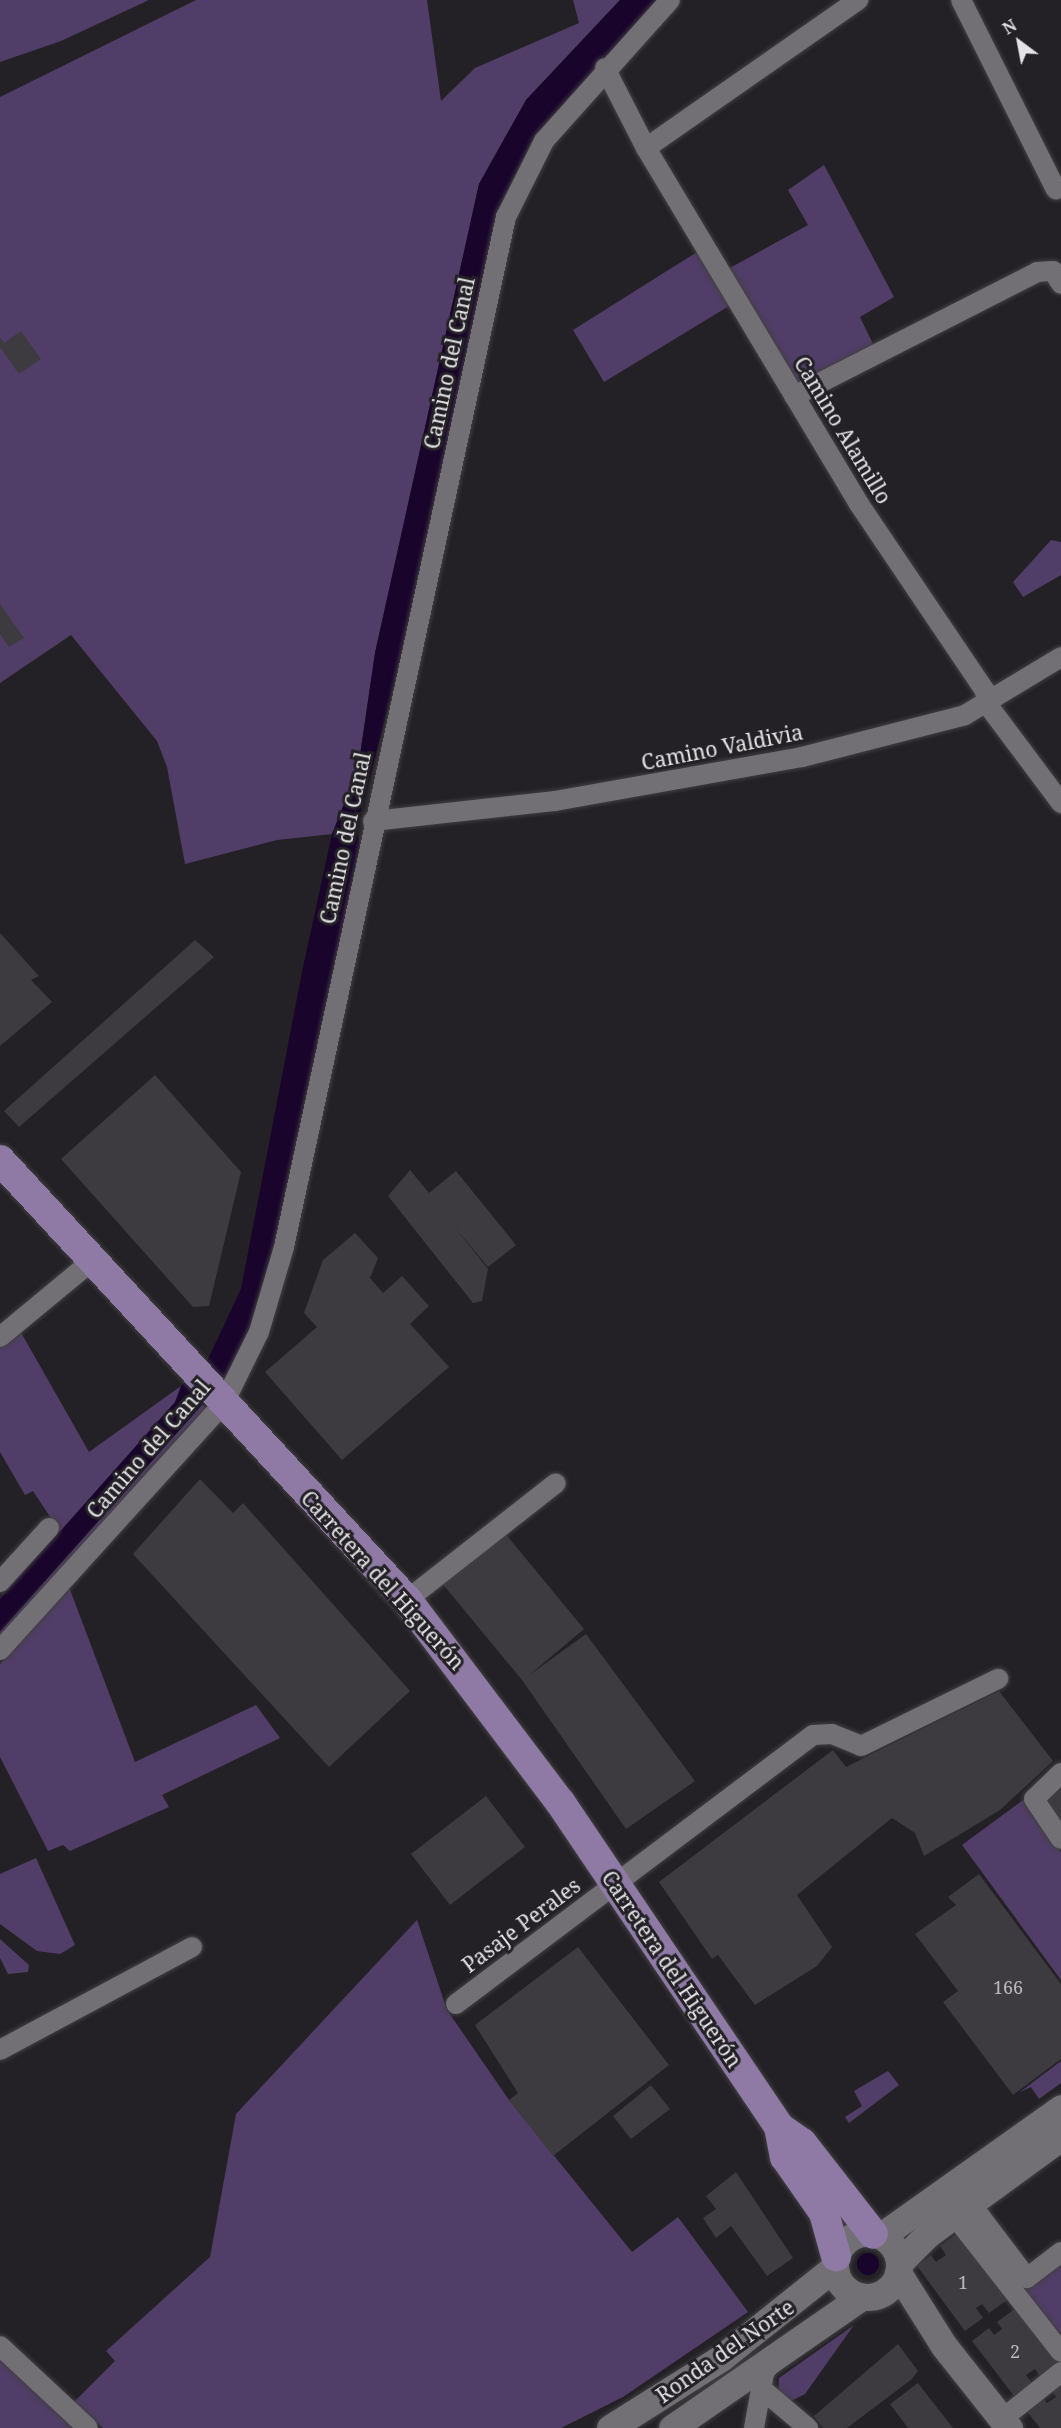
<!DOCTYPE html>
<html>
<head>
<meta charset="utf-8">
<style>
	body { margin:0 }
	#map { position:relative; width:1061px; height:2428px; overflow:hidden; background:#232125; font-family:"Noto Serif",serif }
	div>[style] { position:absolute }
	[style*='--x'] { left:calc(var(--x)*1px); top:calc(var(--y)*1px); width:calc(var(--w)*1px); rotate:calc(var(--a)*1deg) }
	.green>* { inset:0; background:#513e68 }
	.water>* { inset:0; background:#19042c }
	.round { border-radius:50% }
	.building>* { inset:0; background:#3d3b3f }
	.roads { filter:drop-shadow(0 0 2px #403f41) drop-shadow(0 0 2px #403f41) }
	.street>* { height:20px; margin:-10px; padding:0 10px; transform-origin:10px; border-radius:10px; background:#727075 }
	.secondary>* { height:27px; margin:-13.5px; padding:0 13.5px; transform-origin:13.5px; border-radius:13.5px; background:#727075 }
	.secondary>.ring { margin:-13.5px; padding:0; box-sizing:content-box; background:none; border:27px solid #727075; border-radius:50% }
	.primary>* { height:30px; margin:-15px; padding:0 15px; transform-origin:15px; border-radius:15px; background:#8e7aa5 }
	span { translate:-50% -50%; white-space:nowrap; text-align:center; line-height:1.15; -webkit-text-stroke:6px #232125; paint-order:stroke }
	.number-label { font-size:18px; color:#bab8bb }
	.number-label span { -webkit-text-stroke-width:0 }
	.street-label { font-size:21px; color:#e3e2e4 }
	.north { position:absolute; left:989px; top:12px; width:60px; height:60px; -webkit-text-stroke:4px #232125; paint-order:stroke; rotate:328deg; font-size:16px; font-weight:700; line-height:24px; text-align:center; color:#e3e2e4 }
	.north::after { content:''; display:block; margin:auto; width:21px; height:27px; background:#e3e2e4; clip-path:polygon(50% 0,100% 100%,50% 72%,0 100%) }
</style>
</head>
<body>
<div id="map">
	<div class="green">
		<i style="clip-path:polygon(0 0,149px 0,61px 41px,0 62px)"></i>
		<i style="clip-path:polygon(196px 0,427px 0,441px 101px,475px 68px,579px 23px,573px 0,620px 0,526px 100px,479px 184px,375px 653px,358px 769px,332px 834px,277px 840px,185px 864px,167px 767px,157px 741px,71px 635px,0 683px,0 97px)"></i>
		<i style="clip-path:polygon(824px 165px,894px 297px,860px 317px,875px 348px,799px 385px,728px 269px,808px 225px,788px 190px)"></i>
		<i style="clip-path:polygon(697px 252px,729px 306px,604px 382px,573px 330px)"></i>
		<i style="clip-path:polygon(1051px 540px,1061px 542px,1061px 575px,1023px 597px,1013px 582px)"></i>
		<i style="clip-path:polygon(19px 1329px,89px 1452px,181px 1386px,207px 1409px,0 1639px,0 1599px,60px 1532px,33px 1491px,25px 1495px,0 1452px,0 1343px)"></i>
		<i style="clip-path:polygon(69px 1587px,135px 1762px,256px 1705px,280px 1738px,162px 1795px,169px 1807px,70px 1851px,63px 1845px,48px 1851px,0 1757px,0 1664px)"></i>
		<i style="clip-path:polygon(1023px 1800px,1061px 1852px,1061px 1980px,962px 1845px)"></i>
		<i style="clip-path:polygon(36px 1858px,75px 1945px,60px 1954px,37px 1951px,0 1924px,0 1874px)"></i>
		<i style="clip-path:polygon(417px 1920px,447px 2010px,509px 2100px,632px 2252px,678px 2217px,748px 2312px,623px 2397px,561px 2428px,103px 2428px,74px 2402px,115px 2361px,106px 2351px,210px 2257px,236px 2114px)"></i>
		<i style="clip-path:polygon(0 1939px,29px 1965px,28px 1972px,8px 1974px,0 1958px)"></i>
		<i style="clip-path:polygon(1061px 2061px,1061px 2083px,1039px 2099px,1031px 2087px,1020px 2092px)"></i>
		<i style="clip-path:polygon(888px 2071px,899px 2085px,849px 2123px,845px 2117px,862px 2106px,854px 2091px)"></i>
		<i style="clip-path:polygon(980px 2216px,1027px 2278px,1061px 2252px,1061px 2352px,964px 2228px)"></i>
		<i style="clip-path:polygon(854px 2325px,805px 2394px,789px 2402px,778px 2393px,779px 2378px)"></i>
		<i style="clip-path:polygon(0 2358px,74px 2428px,0 2428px)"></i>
	</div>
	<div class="water">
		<i style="clip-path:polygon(620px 0,661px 0,533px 147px,501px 205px,401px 660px,356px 829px,360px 845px,284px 1222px,259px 1317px,225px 1379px,0 1632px,0 1599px,175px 1402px,181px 1386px,208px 1359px,241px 1289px,302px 972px,332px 834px,358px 769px,375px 653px,479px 184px,526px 100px)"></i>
		<i class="round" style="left:857px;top:2253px;width:22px;height:22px"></i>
	</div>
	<div class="building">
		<i style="clip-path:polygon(21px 331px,41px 359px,19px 374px,0 347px,0 337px,4px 343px)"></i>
		<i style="clip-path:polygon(0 604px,24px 638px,9px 647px,0 634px)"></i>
		<i style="clip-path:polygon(0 933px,39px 976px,31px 980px,52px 1002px,0 1046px)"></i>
		<i style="clip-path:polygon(195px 940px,214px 957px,19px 1127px,4px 1111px)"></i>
		<i style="clip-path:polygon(155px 1075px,241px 1172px,209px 1306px,193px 1307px,61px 1159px)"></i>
		<i style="clip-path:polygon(410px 1170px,429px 1193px,456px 1171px,516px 1245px,488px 1267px,453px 1225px,488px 1269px,482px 1301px,473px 1303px,388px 1196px)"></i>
		<i style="clip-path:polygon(355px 1233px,378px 1258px,370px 1278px,383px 1293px,402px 1276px,429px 1306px,410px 1324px,449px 1367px,342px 1460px,265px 1372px,317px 1327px,304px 1313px,323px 1260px)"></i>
		<i style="clip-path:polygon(200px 1479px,233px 1513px,243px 1503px,410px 1691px,329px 1767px,133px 1554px)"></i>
		<i style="clip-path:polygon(503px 1531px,584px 1629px,528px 1676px,586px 1634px,695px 1781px,626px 1829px,522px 1680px,441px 1582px)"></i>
		<i style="clip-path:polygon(999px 1691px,1053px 1761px,1000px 1810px,924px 1856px,915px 1833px,892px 1818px,797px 1895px,832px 1947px,817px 1966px,755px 2005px,718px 1955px,712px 1959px,659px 1882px,833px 1750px,846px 1767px)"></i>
		<i style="clip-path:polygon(1061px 1781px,1061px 1832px,1042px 1795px)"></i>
		<i style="clip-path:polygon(486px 1796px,525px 1847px,450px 1905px,411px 1854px)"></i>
		<i style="clip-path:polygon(979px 1874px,1061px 1984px,1061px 2059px,1013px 2095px,943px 2002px,958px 1991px,915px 1934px,956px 1905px,948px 1897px)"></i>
		<i style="clip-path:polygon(578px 1947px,669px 2065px,553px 2156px,509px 2100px,518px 2093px,475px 2025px)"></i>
		<i style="clip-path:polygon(651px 2085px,670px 2109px,631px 2139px,613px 2116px)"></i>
		<i style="clip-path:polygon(736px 2172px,793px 2258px,767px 2276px,731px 2226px,716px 2238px,703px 2218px,716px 2209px,706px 2196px)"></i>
		<i style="clip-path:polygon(961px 2231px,1010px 2298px,989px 2313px,982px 2304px,976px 2308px,983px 2318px,965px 2331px,917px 2266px,931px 2255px,936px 2262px,946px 2255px,940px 2246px)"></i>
		<i style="clip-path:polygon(1017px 2307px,1059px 2361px,1040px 2376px,1035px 2369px,1026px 2375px,1032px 2383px,1014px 2396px,972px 2341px,989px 2328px,994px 2335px,1002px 2329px,997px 2322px)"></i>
		<i style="clip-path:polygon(898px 2344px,918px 2371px,912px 2379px,847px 2428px,823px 2428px,814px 2416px)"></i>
		<i style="clip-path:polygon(1061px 2382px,1061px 2428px,1040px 2428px,1025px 2409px,1041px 2396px,1047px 2403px,1056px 2397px,1051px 2389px)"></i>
		<i style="clip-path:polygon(918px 2383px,924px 2391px,953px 2428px,908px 2428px,890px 2404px)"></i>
	</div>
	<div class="roads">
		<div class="street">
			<i style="--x:961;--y:0;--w:212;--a:63.4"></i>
			<i style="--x:605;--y:68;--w:90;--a:62.9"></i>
			<i style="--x:646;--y:148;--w:415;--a:59.1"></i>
			<i style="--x:859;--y:504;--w:225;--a:56"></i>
			<i style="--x:985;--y:691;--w:13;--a:81"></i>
			<i style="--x:987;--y:704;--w:124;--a:53.2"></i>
			<i style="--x:646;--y:148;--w:259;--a:-34.9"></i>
			<i style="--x:794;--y:396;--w:273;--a:-27"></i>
			<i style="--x:1037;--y:272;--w:16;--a:-4"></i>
			<i style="--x:1053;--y:271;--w:15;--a:58"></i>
			<i style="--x:373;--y:821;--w:183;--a:-6.3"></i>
			<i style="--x:555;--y:801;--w:251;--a:-10.1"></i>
			<i style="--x:802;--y:757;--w:168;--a:-14.4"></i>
			<i style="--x:965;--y:715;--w:112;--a:-31.1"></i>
			<i style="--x:0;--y:1337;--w:121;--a:-39.6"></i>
			<i style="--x:0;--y:1582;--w:73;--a:-47.8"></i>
			<i style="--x:407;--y:1600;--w:189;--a:-38.1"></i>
			<i style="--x:0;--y:1650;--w:333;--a:-47.8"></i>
			<i style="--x:224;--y:1403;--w:79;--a:-63.8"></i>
			<i style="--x:259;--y:1332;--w:89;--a:-73.6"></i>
			<i style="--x:284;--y:1247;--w:1054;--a:-77.84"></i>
			<i style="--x:506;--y:217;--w:85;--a:-63.4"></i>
			<i style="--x:544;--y:141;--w:189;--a:-48.2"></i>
			<i style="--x:1061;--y:1773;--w:37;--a:136"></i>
			<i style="--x:1034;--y:1799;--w:48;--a:56"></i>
			<i style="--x:456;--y:2004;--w:447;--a:-37"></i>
			<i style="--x:813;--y:1735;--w:19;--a:-3"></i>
			<i style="--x:832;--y:1734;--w:31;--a:22"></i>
			<i style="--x:861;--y:1746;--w:153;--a:-26.1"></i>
			<i style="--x:0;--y:2050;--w:218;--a:-28.2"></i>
			<i style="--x:1061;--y:2252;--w:43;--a:142.6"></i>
			<i style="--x:1027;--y:2278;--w:78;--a:-127.2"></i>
			<i style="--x:980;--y:2216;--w:20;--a:143"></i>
			<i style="--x:964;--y:2228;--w:157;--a:52"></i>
			<i style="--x:0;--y:2346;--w:120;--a:43"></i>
			<i style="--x:763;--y:2390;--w:59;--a:40.2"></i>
			<i style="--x:1002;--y:2419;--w:75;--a:-38.5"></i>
			<i style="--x:754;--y:2428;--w:56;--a:-79.7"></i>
			<i style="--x:764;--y:2373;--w:16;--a:-55"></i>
		</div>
		<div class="secondary">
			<i class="ring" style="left:835px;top:2233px;width:37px;height:37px"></i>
			<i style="--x:881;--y:2236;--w:221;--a:-35.4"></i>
			<i style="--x:899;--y:2263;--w:41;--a:-45"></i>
			<i style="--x:928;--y:2234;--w:165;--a:-36.1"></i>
			<i style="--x:898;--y:2273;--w:86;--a:57.8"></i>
			<i style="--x:944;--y:2346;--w:105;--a:51.6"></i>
			<i style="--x:610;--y:2428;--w:131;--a:-32.2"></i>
			<i style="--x:721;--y:2358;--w:146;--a:-38.6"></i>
			<i style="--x:672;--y:2428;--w:230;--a:-34.7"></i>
		</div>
		<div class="primary">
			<i style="--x:0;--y:1160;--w:599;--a:47.23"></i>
			<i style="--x:407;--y:1600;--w:253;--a:52.9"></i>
			<i style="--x:560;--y:1802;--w:392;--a:56"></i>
			<i style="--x:779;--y:2127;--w:28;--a:35"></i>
			<i style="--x:802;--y:2143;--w:115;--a:52"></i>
			<i style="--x:779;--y:2127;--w:31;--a:79"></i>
			<i style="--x:785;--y:2157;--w:68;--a:55.1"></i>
			<i style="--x:824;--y:2213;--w:45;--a:74.4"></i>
		</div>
	</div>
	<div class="number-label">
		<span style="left:1008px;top:1987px">166</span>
		<span style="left:963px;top:2282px">1</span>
		<span style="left:1015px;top:2351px">2</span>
	</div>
	<div class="street-label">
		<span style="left:449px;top:363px;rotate:-78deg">Camino del Canal</span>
		<span style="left:843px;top:430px;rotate:59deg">Camino Alamillo</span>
		<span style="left:722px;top:747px;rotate:-11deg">Camino Valdivia</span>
		<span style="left:345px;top:838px;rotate:-78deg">Camino del Canal</span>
		<span style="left:148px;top:1449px;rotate:-49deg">Camino del Canal</span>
		<span style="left:383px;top:1580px;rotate:48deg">Carretera del Higuerón</span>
		<span style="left:521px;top:1925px;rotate:-37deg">Pasaje Perales</span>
		<span style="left:672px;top:1969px;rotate:56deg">Carretera del Higuerón</span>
		<span style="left:725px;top:2351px;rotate:-35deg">Ronda del Norte</span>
	</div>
	<div class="north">N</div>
</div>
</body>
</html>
